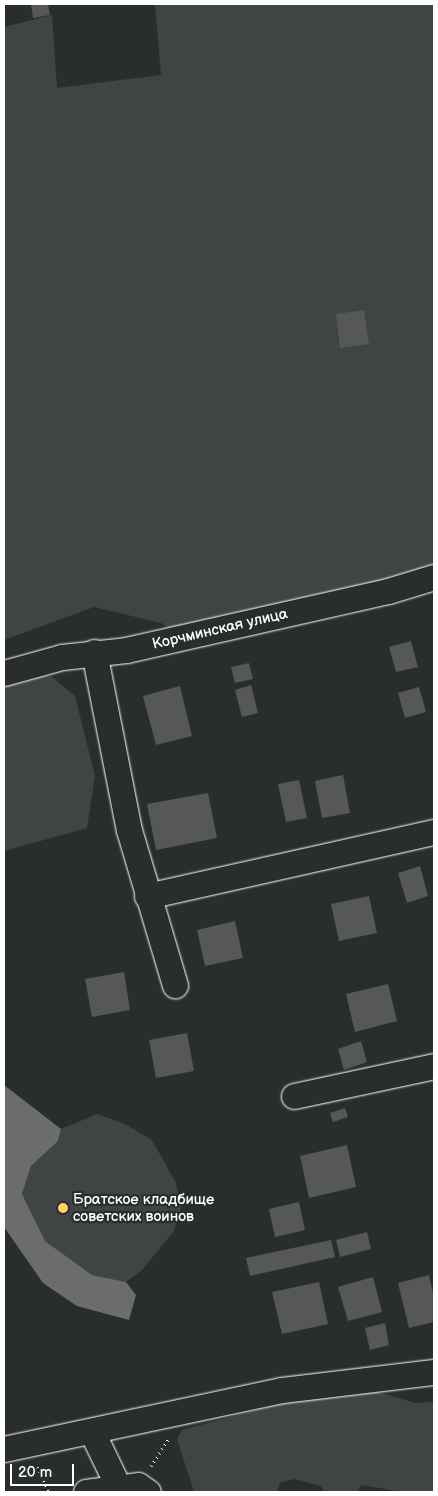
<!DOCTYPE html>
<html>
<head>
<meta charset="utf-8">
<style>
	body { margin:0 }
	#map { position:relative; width:438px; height:1496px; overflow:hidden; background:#2a2d2e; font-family:"Balsamiq Sans",sans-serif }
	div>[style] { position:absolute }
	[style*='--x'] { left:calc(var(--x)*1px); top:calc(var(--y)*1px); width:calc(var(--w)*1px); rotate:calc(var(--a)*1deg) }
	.green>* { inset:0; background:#414445 }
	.water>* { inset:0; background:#6a6c6d }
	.building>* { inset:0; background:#555758 }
	.path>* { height:3px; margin-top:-1.5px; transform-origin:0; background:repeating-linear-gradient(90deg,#fff 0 1px,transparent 0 5px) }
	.roads { filter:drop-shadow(0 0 1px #fff) drop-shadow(0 0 1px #fff) }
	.minor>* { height:25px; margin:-12.5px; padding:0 12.5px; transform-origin:12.5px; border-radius:12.5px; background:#2a2d2e }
	.dots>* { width:14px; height:14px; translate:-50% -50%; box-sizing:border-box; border:2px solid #2a2d2e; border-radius:50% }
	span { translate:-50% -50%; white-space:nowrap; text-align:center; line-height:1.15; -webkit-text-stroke:4.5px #2a2d2e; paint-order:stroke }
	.street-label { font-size:15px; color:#fff }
	.poi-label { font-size:15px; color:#fff }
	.left { translate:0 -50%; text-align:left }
	.frame { position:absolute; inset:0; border:5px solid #fff; pointer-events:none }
	.scale { position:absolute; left:10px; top:1464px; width:64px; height:22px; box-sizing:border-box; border:2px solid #fff; border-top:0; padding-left:6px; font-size:15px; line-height:18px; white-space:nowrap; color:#fff; -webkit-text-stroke:4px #2a2d2e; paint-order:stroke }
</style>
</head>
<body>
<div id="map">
	<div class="green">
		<i style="clip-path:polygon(155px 4px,434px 4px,434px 569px,176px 632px,161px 623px,94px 607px,4px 640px,4px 27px,52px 15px,57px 88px,161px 75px)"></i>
		<i style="clip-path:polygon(29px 675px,51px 676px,75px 696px,95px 776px,87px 828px,4px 851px,4px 683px)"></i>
		<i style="clip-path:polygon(97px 1114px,125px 1124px,152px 1140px,176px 1183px,181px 1207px,174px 1231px,141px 1271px,126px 1282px,92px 1275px,45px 1241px,22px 1194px,31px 1166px,58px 1141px,61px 1129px)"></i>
		<i style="clip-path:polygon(365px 1388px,415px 1403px,434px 1402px,434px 1492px,403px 1492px,361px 1485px,357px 1492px,324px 1492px,321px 1486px,294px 1479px,280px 1483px,277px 1492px,194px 1492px,177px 1439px,182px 1430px,267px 1407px,297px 1392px)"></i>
	</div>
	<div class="water">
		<i style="clip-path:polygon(4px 1085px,61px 1129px,58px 1141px,31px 1166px,22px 1194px,45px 1241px,92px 1275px,126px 1282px,136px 1295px,129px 1320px,77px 1306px,43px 1283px,4px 1227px)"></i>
	</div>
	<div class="building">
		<i style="clip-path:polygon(31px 4px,48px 4px,50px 15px,33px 18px)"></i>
		<i style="clip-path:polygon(364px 310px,369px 344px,340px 348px,336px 314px)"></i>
		<i style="clip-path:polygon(411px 641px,418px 667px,396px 672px,389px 647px)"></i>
		<i style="clip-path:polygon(249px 663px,253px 679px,235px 683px,231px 667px)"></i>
		<i style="clip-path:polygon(251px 685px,258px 713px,242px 717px,235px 690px)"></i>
		<i style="clip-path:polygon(180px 686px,192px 736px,156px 745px,143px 696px)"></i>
		<i style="clip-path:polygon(419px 687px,426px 712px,405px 718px,398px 693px)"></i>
		<i style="clip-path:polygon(343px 775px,350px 813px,322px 818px,315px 781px)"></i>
		<i style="clip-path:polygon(299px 780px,307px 818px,286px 822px,278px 784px)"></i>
		<i style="clip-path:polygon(208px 793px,217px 838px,156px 850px,147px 804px)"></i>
		<i style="clip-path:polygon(420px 866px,428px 896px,407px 903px,398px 873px)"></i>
		<i style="clip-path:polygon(369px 896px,377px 933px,339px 941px,331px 904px)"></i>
		<i style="clip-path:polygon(235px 921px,243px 958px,205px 966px,197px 930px)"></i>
		<i style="clip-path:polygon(124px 972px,130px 1010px,92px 1017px,85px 979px)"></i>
		<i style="clip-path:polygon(388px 984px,397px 1021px,355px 1032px,346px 994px)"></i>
		<i style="clip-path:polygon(187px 1033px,194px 1071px,156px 1078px,149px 1040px)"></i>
		<i style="clip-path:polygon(361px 1041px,367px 1062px,344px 1070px,338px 1049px)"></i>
		<i style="clip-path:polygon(345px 1108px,348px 1117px,333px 1122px,330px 1113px)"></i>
		<i style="clip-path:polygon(347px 1145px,356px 1187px,309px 1198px,300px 1156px)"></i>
		<i style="clip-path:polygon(299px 1202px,305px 1230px,275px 1237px,269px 1209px)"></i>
		<i style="clip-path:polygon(367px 1232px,371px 1249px,340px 1257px,336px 1240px)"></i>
		<i style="clip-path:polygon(331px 1240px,335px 1257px,250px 1276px,246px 1258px)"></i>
		<i style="clip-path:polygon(429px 1275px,434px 1297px,434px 1322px,409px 1328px,398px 1283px)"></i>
		<i style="clip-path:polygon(373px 1277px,382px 1312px,348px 1321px,338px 1287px)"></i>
		<i style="clip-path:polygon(319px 1282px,328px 1324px,282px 1334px,272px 1292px)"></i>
		<i style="clip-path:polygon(385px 1323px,389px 1345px,370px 1350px,365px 1328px)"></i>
	</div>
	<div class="path">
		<i style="--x:151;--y:1466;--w:33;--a:-57"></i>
		<i style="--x:37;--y:1467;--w:28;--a:64"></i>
	</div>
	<div class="roads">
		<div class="minor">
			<i style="--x:94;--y:652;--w:181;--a:78.9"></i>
			<i style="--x:129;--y:830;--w:162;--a:73.5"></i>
			<i style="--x:4;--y:673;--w:60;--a:-15.4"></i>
			<i style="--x:62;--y:657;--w:64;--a:-6.2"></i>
			<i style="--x:126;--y:650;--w:269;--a:-12.7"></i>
			<i style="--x:388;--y:591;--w:48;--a:-16.9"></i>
			<i style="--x:147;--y:896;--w:294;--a:-12.6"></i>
			<i style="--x:294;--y:1096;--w:143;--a:-12.1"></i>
			<i style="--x:92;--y:1432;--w:60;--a:64.3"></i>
			<i style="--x:4;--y:1449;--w:284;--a:-12"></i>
			<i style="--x:282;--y:1390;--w:153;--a:-6.8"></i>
			<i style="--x:86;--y:1492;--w:52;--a:-7.7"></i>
			<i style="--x:138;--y:1485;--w:12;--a:35"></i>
		</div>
	</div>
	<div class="dots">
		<i style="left:63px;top:1208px;background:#ffd166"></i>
	</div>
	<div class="street-label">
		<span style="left:220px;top:629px;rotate:-13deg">Корчминская улица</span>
	</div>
	<div class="poi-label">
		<span class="left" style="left:73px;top:1208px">Братское кладбище<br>советских воинов</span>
	</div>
	<div class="frame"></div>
	<div class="scale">20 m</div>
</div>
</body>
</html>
